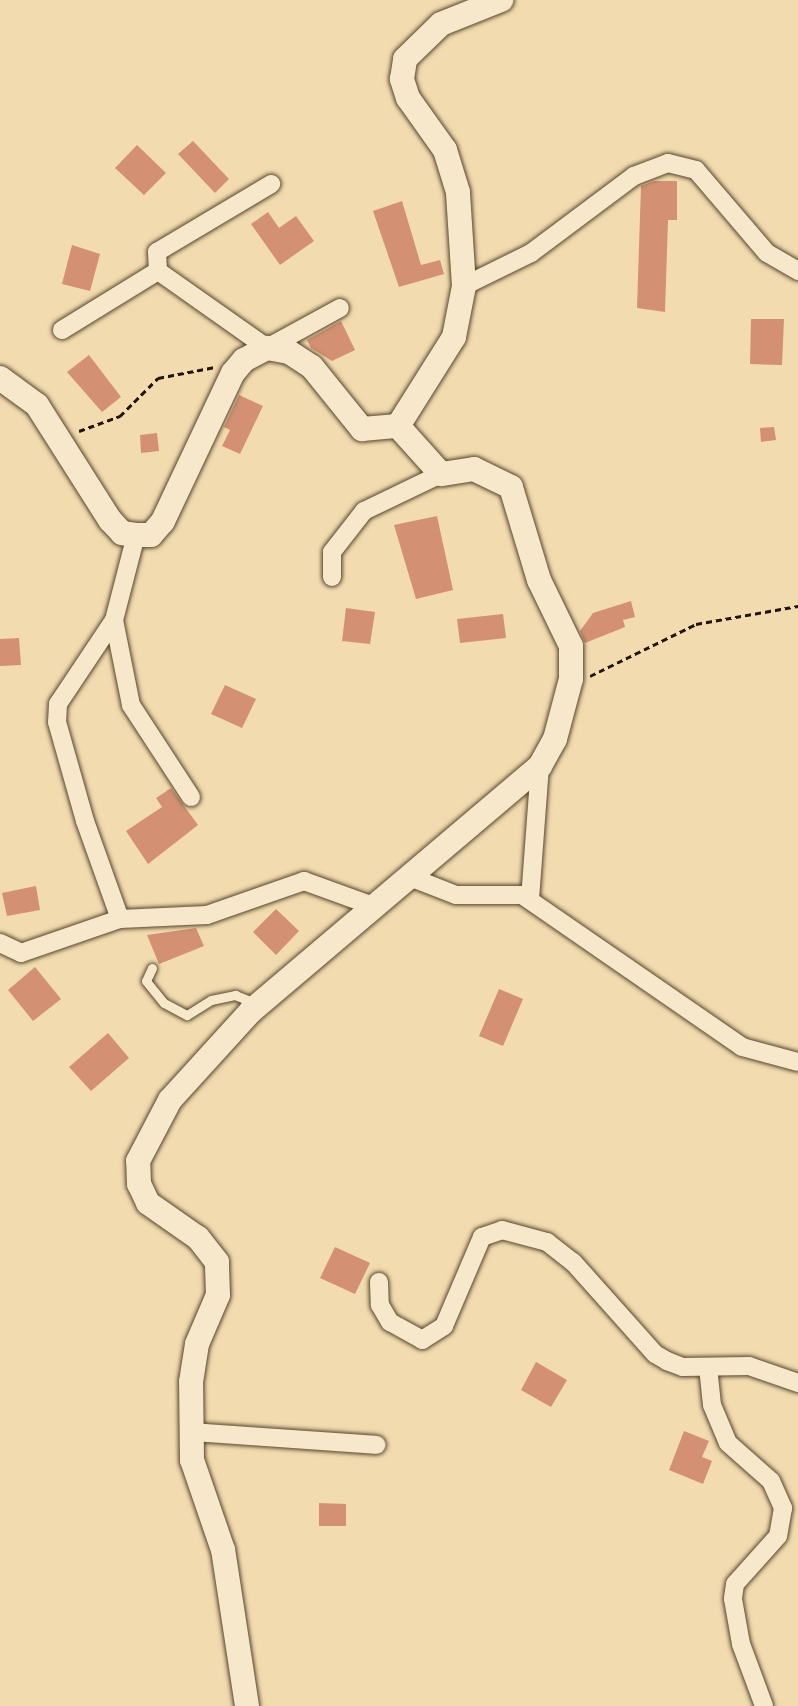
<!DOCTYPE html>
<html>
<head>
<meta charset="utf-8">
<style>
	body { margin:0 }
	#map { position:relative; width:798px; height:1706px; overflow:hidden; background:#f2dbaf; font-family:Cardo,serif }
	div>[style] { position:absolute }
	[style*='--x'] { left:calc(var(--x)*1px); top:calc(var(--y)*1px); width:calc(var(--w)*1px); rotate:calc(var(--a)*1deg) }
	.building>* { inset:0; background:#d39072 }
	.path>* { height:3px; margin-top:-1.5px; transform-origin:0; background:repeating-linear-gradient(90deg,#221401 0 6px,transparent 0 10px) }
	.roads { filter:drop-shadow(0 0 2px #56462c) drop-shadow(0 0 2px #56462c) }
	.service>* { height:9px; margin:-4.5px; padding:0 4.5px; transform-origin:4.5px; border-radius:4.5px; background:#f7e8cb }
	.minor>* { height:18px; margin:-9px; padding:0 9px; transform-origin:9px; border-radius:9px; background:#f7e8cb }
	.tertiary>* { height:24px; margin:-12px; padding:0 12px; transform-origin:12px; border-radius:12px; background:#f7e8cb }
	span { translate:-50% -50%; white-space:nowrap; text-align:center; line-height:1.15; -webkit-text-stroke:6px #f7e8cb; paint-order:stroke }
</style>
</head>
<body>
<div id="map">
	<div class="building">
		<i style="clip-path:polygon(193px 141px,229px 179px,215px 193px,178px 154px)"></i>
		<i style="clip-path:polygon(137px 145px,166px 173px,144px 195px,115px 168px)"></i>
		<i style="clip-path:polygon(654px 181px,677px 181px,677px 220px,668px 220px,665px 312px,637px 308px,641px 186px)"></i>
		<i style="clip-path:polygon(402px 201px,421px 265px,440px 260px,444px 274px,399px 287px,373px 211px)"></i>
		<i style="clip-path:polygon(268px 212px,279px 228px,296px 216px,314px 241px,280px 265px,251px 224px)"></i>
		<i style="clip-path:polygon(72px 245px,100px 254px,90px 291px,62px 284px)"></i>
		<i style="clip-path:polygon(751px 319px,784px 319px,782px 365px,750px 364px)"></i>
		<i style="clip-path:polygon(341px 321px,355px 350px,332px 361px,311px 348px,307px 340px)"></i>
		<i style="clip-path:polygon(89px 355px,121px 397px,102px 412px,67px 372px)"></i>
		<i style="clip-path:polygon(239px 395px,263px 406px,240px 454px,222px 446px,230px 430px,224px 427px)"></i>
		<i style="clip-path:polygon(774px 427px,776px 440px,761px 442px,760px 428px)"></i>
		<i style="clip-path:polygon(157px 433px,159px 451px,141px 453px,140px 435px)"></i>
		<i style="clip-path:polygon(437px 516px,453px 590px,416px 599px,394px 525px)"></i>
		<i style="clip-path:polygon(631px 601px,635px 617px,623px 620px,625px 627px,585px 643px,580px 631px,593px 613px)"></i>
		<i style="clip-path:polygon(346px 608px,375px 612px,370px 644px,342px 641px)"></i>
		<i style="clip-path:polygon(503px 614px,506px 638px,460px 643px,457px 619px)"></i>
		<i style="clip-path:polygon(19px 638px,21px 665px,0 666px,0 639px)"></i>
		<i style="clip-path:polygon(225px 685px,256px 699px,242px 728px,211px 714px)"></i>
		<i style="clip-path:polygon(171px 788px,198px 825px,148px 864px,126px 831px,162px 807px,156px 798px)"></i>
		<i style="clip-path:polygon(36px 886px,40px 910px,7px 916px,2px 893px)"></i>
		<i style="clip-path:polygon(276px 909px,299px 931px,276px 955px,253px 932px)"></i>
		<i style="clip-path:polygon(196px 928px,204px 946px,159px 964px,147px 935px)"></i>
		<i style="clip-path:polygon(35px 967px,61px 999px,33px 1021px,8px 990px)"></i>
		<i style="clip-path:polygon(499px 989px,523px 999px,503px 1046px,479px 1036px)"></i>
		<i style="clip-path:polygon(108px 1033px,129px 1058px,91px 1091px,69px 1067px)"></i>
		<i style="clip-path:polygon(335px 1247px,370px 1263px,355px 1294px,320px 1278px)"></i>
		<i style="clip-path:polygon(536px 1362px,567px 1380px,551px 1407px,521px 1390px)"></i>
		<i style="clip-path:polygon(684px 1431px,709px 1441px,702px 1457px,712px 1461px,703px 1484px,669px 1470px)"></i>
		<i style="clip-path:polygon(319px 1503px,346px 1504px,346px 1526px,319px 1526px)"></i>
	</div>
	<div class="path">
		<i style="--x:79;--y:431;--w:44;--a:-20.1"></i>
		<i style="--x:120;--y:416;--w:54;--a:-45"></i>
		<i style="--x:158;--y:378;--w:58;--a:-10.9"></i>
		<i style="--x:590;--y:676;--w:118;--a:-26.1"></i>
		<i style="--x:696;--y:624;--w:104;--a:-10"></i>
	</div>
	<div class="roads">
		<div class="service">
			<i style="--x:152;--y:968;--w:14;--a:115"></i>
			<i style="--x:146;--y:981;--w:28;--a:51"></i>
			<i style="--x:164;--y:1003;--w:26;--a:28"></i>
			<i style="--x:187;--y:1015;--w:28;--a:-32"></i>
			<i style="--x:211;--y:1000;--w:25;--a:-12"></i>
			<i style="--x:235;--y:995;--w:22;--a:22"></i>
		</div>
		<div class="minor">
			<i style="--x:158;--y:271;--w:133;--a:35.2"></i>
			<i style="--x:267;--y:348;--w:83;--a:-28.7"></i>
			<i style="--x:464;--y:286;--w:75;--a:-26.2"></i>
			<i style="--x:531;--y:253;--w:129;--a:-36.8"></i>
			<i style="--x:634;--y:176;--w:36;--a:-21"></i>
			<i style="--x:668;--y:163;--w:29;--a:14"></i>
			<i style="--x:696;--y:170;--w:109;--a:49.5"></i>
			<i style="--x:767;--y:253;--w:36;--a:30"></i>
			<i style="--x:62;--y:330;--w:113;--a:-31.6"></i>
			<i style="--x:158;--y:271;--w:19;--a:-93"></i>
			<i style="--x:157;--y:252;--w:133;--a:-30.8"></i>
			<i style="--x:136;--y:535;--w:88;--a:104.5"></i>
			<i style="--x:114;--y:620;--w:101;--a:123.7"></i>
			<i style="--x:58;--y:704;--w:18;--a:93"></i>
			<i style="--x:57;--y:722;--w:103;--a:74.2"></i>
			<i style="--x:85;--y:821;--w:104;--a:70.3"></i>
			<i style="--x:120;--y:919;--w:87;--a:-2.6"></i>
			<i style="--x:207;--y:915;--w:103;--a:-19.3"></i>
			<i style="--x:304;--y:881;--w:77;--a:19.9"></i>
			<i style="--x:332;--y:577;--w:25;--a:-90"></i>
			<i style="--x:332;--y:552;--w:52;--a:-52"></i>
			<i style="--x:364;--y:511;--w:85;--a:-25.7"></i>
			<i style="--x:114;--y:620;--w:87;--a:78.7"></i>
			<i style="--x:131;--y:705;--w:110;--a:56.9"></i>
			<i style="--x:410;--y:877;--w:49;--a:21.4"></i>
			<i style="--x:456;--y:895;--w:66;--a:0"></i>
			<i style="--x:522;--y:895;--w:267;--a:34.6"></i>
			<i style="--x:742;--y:1047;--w:58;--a:15"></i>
			<i style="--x:530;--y:899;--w:133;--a:-85.7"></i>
			<i style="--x:0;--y:943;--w:23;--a:25"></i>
			<i style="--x:21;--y:953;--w:105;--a:-19"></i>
			<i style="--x:379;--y:1282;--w:23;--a:88"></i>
			<i style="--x:380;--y:1305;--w:20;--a:60"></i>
			<i style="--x:390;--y:1322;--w:37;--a:29"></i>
			<i style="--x:422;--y:1340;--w:26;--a:-32"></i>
			<i style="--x:444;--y:1326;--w:97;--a:-66.9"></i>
			<i style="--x:482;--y:1237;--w:21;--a:-19"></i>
			<i style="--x:502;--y:1230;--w:47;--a:14.9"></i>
			<i style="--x:547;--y:1242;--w:33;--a:38"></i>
			<i style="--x:573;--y:1262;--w:123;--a:48.3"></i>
			<i style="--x:655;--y:1354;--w:14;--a:30"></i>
			<i style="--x:667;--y:1361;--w:17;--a:21"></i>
			<i style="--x:683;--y:1367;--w:66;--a:-0.9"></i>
			<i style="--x:749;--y:1366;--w:52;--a:19.1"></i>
			<i style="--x:708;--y:1367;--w:38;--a:84"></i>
			<i style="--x:712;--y:1405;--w:41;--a:67.2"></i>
			<i style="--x:728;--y:1443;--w:57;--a:41.5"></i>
			<i style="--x:771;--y:1481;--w:30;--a:66"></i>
			<i style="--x:783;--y:1508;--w:28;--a:100"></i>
			<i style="--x:778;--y:1536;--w:64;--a:131.9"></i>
			<i style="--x:735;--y:1584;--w:15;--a:98"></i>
			<i style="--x:733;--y:1599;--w:46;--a:79.9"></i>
			<i style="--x:741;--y:1644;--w:66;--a:69.6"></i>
			<i style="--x:192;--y:1432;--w:185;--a:4"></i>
		</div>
		<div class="tertiary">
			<i style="--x:0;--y:378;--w:46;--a:36.1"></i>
			<i style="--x:37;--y:405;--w:136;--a:57.6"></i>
			<i style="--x:110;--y:520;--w:18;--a:47"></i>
			<i style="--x:122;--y:533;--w:14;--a:8"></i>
			<i style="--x:136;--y:535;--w:15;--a:0"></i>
			<i style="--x:151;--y:535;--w:18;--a:-49"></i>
			<i style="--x:163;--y:521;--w:164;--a:-64.7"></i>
			<i style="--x:233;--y:373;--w:17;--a:-50"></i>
			<i style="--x:244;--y:360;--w:26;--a:-28"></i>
			<i style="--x:267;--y:348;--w:22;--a:10"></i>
			<i style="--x:289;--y:352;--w:27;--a:33"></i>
			<i style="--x:312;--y:367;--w:80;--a:51.1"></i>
			<i style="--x:362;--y:429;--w:36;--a:-5"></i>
			<i style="--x:398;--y:426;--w:105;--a:-57.8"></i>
			<i style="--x:454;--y:337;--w:52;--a:-78.9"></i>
			<i style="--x:464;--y:286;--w:94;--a:-93.7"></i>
			<i style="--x:458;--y:192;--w:44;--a:-107.2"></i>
			<i style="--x:445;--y:150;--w:64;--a:-125.4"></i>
			<i style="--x:408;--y:98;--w:20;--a:-108"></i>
			<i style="--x:402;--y:79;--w:20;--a:-81"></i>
			<i style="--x:405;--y:59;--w:50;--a:-44.2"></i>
			<i style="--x:441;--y:24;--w:65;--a:-21.8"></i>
			<i style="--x:247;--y:1706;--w:158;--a:-98.7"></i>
			<i style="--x:223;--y:1550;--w:95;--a:-109"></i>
			<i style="--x:192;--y:1460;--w:78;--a:-90.7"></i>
			<i style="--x:191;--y:1382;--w:38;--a:-81"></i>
			<i style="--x:197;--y:1344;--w:53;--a:-66.8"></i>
			<i style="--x:218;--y:1295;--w:33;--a:-92"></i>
			<i style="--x:217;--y:1262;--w:31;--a:-128"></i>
			<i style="--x:198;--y:1238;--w:61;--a:-145"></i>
			<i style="--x:148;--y:1203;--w:21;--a:-115"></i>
			<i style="--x:139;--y:1184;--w:23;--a:-92"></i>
			<i style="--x:138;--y:1161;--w:69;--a:-62.3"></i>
			<i style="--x:170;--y:1100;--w:120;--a:-47.7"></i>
			<i style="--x:251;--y:1011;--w:379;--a:-40.3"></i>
			<i style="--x:540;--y:766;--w:31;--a:-61"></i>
			<i style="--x:555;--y:739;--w:62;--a:-75.1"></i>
			<i style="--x:571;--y:679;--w:33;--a:-90"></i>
			<i style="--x:571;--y:646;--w:73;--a:-115.9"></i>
			<i style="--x:539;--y:580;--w:97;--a:-106.8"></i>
			<i style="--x:511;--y:487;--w:41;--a:-154.1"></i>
			<i style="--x:474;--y:469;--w:33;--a:171"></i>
			<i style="--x:441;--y:474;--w:64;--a:-131.9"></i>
		</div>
	</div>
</div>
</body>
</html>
